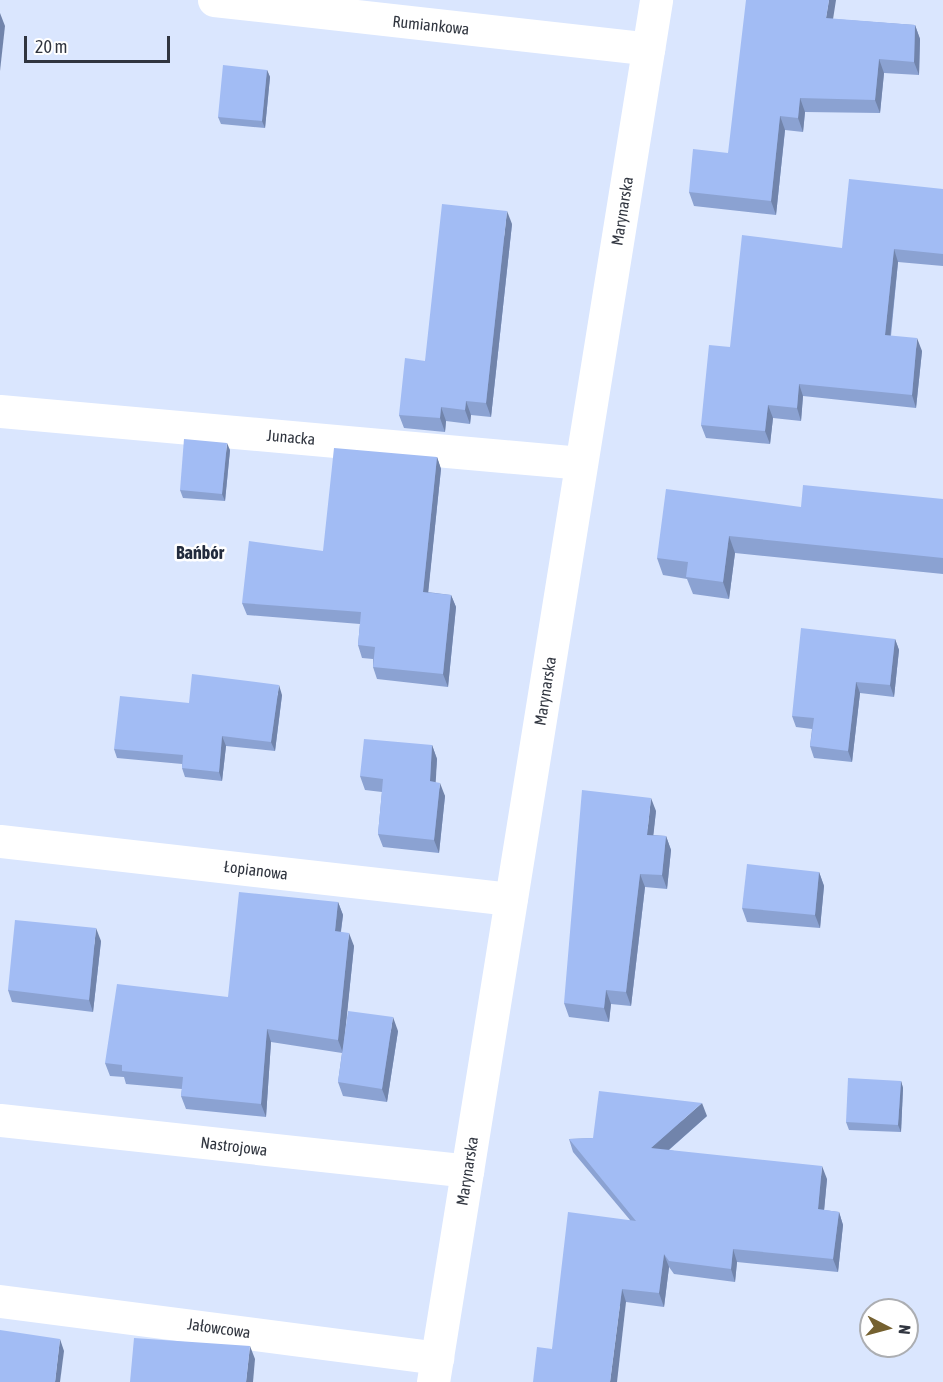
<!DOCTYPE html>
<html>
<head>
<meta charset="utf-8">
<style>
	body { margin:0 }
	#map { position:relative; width:943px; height:1382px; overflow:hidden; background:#dae6fe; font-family:"Asap Condensed",sans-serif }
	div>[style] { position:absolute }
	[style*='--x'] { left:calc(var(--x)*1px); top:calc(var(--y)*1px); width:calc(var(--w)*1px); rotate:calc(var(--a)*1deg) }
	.minor>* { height:33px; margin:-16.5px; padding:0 16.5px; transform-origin:16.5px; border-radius:16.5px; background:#fff }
	.wall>* { inset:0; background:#8ba2d2 }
	.shaded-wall>* { inset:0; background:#7184ab }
	.building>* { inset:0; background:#a2bcf4 }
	span { translate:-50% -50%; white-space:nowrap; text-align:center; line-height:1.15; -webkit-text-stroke:5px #fff; paint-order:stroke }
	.street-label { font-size:16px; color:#30353f }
	.neighbourhood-label { font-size:18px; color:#222b3d; font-weight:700 }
	.north { position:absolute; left:859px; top:1298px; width:60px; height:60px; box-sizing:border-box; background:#fff; border:2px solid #acaeb2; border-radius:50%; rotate:96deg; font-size:16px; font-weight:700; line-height:24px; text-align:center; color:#30353f }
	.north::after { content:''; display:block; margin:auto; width:21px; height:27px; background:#756130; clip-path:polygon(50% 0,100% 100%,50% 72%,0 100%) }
	.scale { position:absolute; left:24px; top:36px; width:146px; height:27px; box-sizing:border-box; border:3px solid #30353f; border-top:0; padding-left:8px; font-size:18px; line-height:21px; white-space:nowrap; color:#30353f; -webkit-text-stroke:4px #fff; paint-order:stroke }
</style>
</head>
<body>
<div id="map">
	<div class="minor">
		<i style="--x:214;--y:0;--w:437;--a:6.4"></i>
		<i style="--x:0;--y:411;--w:583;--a:5.11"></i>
		<i style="--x:0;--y:841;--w:514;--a:6.48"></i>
		<i style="--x:0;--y:1120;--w:470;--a:6.2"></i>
		<i style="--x:0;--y:1301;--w:441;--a:7.4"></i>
		<i style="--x:433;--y:1382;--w:1400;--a:-80.83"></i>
	</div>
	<div class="wall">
		<i style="clip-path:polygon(833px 19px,915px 25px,920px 39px,919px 75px,884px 73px,880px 113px,805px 112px,803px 132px,785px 130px,776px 215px,694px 206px,689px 192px,728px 153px)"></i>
		<i style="clip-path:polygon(267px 70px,270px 77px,265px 128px,221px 124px,218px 117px)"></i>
		<i style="clip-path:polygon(943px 189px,943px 266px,898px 262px,891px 336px,922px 351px,916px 408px,803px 396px,801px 421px,773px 418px,770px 444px,706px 438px,701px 425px,730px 347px,842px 248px)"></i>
		<i style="clip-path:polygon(512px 224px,491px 417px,471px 415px,470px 424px,446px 421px,445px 432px,404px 428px,399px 415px,425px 361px)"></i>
		<i style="clip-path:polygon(230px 450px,225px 501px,183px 498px,180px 490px)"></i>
		<i style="clip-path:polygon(437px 457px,441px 469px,428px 592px,451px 595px,456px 607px,448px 687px,377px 679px,373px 667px,373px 659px,362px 658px,358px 645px,360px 624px,247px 615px,242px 603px,323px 551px)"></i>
		<i style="clip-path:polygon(943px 499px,943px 574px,735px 553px,729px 599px,693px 594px,687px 579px,663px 575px,657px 558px,801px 507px)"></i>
		<i style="clip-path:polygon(895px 639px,899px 650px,894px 697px,860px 693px,852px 762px,814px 758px,810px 746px,812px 729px,796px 727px,792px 716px)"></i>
		<i style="clip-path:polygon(282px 695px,275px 751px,226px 746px,222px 781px,185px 777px,182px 768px,182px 764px,117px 758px,114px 749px,189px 703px)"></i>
		<i style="clip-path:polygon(432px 745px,437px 759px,435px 782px,445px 796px,439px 853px,383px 847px,378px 834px,382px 792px,365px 790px,360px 776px)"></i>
		<i style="clip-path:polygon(656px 811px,653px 835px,666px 836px,671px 850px,667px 889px,645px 887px,631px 1006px,611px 1004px,609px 1022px,569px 1017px,564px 1003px)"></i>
		<i style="clip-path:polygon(819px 872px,824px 886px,820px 928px,747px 922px,742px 908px)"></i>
		<i style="clip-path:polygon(338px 902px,343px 915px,341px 932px,354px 946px,344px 1041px,398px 1031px,387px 1102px,343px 1096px,338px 1082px,342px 1053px,271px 1042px,266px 1117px,186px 1109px,181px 1096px,182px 1089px,126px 1084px,124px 1077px,110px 1076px,105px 1063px,228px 997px)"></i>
		<i style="clip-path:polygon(101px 941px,93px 1012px,12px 1002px,8px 990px)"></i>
		<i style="clip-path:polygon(901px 1081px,903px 1088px,901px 1132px,849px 1130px,846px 1122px)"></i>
		<i style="clip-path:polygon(707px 1116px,669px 1150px,827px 1179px,824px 1210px,839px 1212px,843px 1225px,838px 1272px,737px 1262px,735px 1282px,674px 1274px,669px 1267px,664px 1307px,626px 1302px,552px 1349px,630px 1220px,573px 1152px,569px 1139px,593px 1138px)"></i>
	</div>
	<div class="shaded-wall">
		<i style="clip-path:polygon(829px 0,836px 0,831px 32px,826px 18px)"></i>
		<i style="clip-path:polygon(0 13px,5px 26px,0 71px)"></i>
		<i style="clip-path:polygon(915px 25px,920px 39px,919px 75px,914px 62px)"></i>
		<i style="clip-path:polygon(879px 59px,884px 73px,880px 113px,875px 100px)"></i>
		<i style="clip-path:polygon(267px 70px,270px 77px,265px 128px,262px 121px)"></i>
		<i style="clip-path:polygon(800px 98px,805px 112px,803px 132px,798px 118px)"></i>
		<i style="clip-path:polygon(780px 116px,785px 130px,776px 215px,771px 201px)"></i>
		<i style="clip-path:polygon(507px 211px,512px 224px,491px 417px,486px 403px)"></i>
		<i style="clip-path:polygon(894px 249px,898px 262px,889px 348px,885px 335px)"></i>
		<i style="clip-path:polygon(917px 338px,922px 351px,916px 408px,912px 395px)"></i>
		<i style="clip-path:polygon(799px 384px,803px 396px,801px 421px,797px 408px)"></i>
		<i style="clip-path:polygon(466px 401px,471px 415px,470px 424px,465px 410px)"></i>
		<i style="clip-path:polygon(768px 405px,773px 418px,770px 444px,765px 431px)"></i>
		<i style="clip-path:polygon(441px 407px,446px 421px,445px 432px,440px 418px)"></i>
		<i style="clip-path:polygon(227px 443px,230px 450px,225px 501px,222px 494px)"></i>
		<i style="clip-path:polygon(437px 457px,441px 469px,427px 604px,423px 592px)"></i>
		<i style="clip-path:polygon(729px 536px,735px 553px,729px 599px,723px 582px)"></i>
		<i style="clip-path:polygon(451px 595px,456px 607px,448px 687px,443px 674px)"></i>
		<i style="clip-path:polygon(895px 639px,899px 650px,894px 697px,890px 685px)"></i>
		<i style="clip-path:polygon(856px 682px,860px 693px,852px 762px,848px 751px)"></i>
		<i style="clip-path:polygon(279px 685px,282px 695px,275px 751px,271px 742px)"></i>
		<i style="clip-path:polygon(222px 736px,226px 746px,222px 781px,219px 772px)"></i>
		<i style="clip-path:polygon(432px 745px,437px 759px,435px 795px,430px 781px)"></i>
		<i style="clip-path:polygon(440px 783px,445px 796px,439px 853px,434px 840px)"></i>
		<i style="clip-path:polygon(651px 798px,656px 811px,652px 848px,647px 835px)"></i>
		<i style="clip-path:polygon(666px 836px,671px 850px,667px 889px,662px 875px)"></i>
		<i style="clip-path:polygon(819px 872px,824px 886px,820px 928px,815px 915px)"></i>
		<i style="clip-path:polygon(640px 874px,645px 887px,631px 1006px,626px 992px)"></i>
		<i style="clip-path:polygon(338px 902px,343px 915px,339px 944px,335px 931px)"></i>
		<i style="clip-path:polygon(96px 928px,101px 941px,93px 1012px,89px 1000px)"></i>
		<i style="clip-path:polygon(349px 933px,354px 946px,343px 1053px,338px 1040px)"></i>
		<i style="clip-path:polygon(606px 990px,611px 1004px,609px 1022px,604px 1008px)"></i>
		<i style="clip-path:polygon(393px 1017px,398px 1031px,387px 1102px,382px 1089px)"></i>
		<i style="clip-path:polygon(267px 1029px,271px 1042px,266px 1117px,261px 1104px)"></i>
		<i style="clip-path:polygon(901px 1081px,903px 1088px,901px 1132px,898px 1125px)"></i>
		<i style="clip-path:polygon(702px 1103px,707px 1116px,656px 1161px,651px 1148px)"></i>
		<i style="clip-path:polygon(822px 1166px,827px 1179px,823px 1222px,818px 1209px)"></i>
		<i style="clip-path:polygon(839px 1212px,843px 1225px,838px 1272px,833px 1259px)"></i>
		<i style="clip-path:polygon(733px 1249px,737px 1262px,735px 1282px,731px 1269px)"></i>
		<i style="clip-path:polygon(664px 1254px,669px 1267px,664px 1307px,659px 1293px)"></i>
		<i style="clip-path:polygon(622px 1289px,626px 1302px,617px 1382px,610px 1382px)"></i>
		<i style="clip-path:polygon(60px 1339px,64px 1351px,60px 1382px,55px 1382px)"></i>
		<i style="clip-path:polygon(250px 1346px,255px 1359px,253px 1382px,246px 1382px)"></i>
	</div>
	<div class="building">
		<i style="clip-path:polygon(746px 0,829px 0,826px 18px,915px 25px,914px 62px,879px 59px,875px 100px,800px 98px,798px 118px,780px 116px,771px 201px,689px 192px,693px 149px,728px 153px)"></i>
		<i style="clip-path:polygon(223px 65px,267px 70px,262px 121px,218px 117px)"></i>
		<i style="clip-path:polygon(849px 179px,943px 189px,943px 254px,894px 249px,885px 335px,917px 338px,912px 395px,799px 384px,797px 408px,768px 405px,765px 431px,701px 425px,709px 345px,730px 347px,742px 235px,842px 248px)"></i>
		<i style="clip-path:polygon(442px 204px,507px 211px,486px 403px,466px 401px,465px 410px,441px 407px,440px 418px,399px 415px,405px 358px,425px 361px)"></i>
		<i style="clip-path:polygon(184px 439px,227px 443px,222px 494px,180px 490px)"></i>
		<i style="clip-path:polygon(334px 448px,437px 457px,423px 592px,451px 595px,443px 674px,373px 667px,375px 647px,358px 645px,361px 612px,242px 603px,249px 541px,323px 551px)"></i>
		<i style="clip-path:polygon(803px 485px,943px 499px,943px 558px,729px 536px,723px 582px,686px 577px,688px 562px,657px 558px,666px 489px,801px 507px)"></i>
		<i style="clip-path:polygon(801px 628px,895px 639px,890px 685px,856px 682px,848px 751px,810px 746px,814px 718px,792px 716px)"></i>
		<i style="clip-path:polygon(192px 674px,279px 685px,271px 742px,222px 736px,219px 772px,182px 768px,183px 755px,114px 749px,120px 696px,189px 703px)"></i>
		<i style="clip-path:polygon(364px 739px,432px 745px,430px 781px,440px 783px,434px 840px,378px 834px,383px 779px,360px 776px)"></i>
		<i style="clip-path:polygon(582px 790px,651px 798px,647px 835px,666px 836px,662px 875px,640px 874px,626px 992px,606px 990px,604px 1008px,564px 1003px)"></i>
		<i style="clip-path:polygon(747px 864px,819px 872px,815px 915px,742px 908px)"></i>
		<i style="clip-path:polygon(239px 892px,338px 902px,335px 931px,349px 933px,338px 1040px,267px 1029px,261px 1104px,181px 1096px,183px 1077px,122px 1071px,122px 1065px,105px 1063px,117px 984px,228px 997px)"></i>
		<i style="clip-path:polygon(15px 920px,96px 928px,89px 1000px,8px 990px)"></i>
		<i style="clip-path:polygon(348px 1011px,393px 1017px,382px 1089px,338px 1082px)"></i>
		<i style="clip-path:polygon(848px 1078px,901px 1081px,898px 1125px,846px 1122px)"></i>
		<i style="clip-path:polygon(599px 1091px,702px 1103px,651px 1148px,822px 1166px,818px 1209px,839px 1212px,833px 1259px,733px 1249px,731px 1269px,669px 1261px,664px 1254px,659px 1293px,622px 1289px,610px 1382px,533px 1382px,537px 1347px,552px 1349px,568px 1212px,636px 1221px,569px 1139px,593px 1138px)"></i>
		<i style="clip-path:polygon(0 1330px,60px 1339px,55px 1382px,0 1382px)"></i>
		<i style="clip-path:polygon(134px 1338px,250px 1346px,246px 1382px,130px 1382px)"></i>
	</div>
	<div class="street-label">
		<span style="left:431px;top:25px;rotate:6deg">Rumiankowa</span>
		<span style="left:622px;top:211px;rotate:-81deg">Marynarska</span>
		<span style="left:291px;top:437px;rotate:5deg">Junacka</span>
		<span style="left:545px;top:691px;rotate:-81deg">Marynarska</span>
		<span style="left:256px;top:870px;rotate:7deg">Łopianowa</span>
		<span style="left:234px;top:1146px;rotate:7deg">Nastrojowa</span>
		<span style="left:467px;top:1171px;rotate:-81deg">Marynarska</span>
		<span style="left:219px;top:1328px;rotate:8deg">Jałowcowa</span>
	</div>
	<div class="neighbourhood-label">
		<span style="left:200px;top:553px">Bańbór</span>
	</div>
	<div class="north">N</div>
	<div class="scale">20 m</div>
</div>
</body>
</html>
